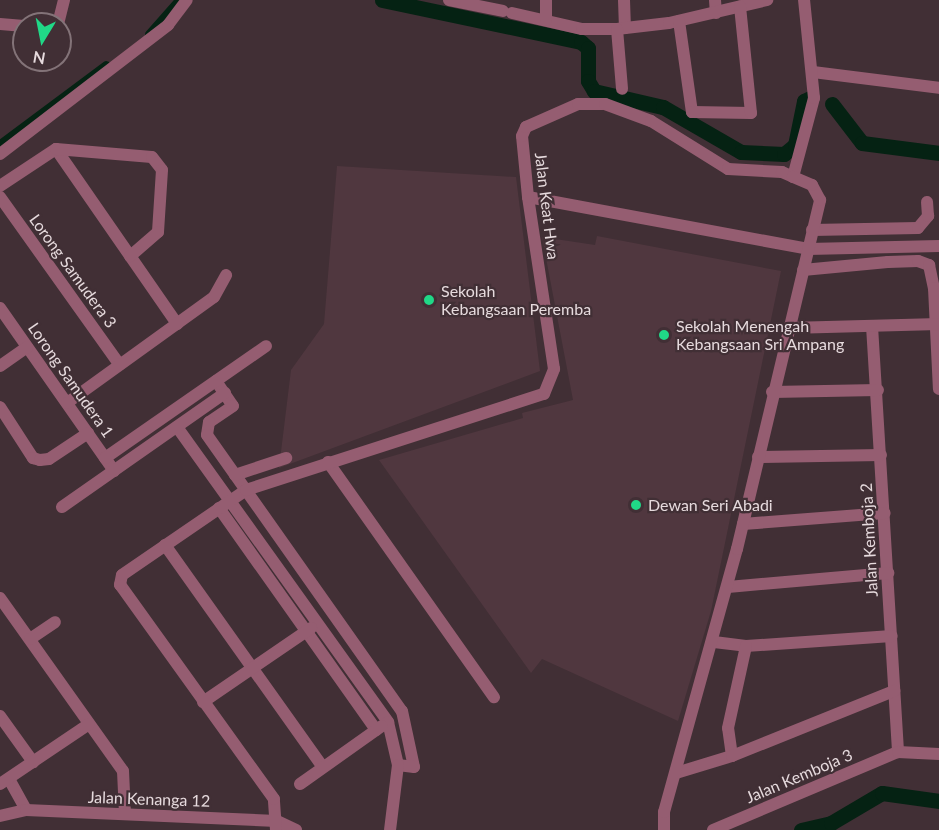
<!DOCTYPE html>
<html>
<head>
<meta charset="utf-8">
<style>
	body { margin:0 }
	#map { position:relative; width:939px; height:830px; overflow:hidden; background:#412f35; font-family:Lato,sans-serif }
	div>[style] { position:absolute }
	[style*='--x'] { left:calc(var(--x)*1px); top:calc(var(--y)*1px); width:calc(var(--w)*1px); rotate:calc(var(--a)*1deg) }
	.built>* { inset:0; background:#50373f }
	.canal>* { height:9px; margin:-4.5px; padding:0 4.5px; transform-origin:4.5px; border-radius:4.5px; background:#052213 }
	.river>* { height:15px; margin:-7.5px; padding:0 7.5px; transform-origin:7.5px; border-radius:7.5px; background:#052213 }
	.minor>* { height:12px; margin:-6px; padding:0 6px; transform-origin:6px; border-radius:6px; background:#955d71 }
	.dots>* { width:16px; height:16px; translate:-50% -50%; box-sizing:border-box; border:3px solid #412f35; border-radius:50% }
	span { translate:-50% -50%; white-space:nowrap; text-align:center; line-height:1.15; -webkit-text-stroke:4.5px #412f35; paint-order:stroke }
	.street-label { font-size:16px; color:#e6dadd }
	.poi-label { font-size:16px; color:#e6dadd }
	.left { translate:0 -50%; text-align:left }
	.north { position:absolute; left:12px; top:12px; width:60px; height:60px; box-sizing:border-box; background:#412f35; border:2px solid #837378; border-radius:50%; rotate:190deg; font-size:16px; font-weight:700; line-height:24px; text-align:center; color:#e6dadd }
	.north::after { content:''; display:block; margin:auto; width:21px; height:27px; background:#20d887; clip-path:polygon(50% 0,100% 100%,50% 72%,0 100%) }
</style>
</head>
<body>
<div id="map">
	<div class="built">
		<i style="clip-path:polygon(337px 166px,516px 177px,540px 371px,279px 468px,291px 370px,324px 324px)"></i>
		<i style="clip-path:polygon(597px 236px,781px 271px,711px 611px,678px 721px,542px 659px,531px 673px,379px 460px,523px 418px,522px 413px,573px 400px,542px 237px,595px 245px)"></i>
	</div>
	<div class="canal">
		<i style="--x:149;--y:34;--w:45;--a:-48.6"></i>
		<i style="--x:0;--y:144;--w:132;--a:-36.7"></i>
	</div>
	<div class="river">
		<i style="--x:382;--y:0;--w:203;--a:11.9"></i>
		<i style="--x:581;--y:42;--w:9;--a:41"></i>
		<i style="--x:588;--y:48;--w:33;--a:90"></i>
		<i style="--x:588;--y:81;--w:12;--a:59"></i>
		<i style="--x:594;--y:91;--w:71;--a:13.1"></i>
		<i style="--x:663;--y:107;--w:90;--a:30"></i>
		<i style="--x:741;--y:152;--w:43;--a:2.7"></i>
		<i style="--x:784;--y:154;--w:14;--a:-39"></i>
		<i style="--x:795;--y:145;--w:45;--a:-78.4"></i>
		<i style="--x:804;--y:101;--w:7;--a:-27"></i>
		<i style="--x:832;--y:104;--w:49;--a:52.4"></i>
		<i style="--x:862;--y:143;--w:78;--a:7.4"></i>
		<i style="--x:801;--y:830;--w:31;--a:-13"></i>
		<i style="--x:831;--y:823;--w:59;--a:-30.5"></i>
		<i style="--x:882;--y:793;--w:58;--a:8"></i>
	</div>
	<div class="minor">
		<i style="--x:449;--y:0;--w:55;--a:11.5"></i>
		<i style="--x:624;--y:0;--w:28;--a:88"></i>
		<i style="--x:715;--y:0;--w:13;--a:86"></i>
		<i style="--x:512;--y:13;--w:72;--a:12.9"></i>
		<i style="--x:582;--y:29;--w:35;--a:0"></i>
		<i style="--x:617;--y:29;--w:52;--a:-6.6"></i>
		<i style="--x:669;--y:23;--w:101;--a:-13.2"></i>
		<i style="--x:546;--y:20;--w:20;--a:-90"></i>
		<i style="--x:679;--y:21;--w:92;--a:81.9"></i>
		<i style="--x:692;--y:112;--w:59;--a:1"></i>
		<i style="--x:751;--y:113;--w:107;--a:-95.9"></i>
		<i style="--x:0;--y:24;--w:24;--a:5"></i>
		<i style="--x:58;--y:24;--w:25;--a:-76"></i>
		<i style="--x:617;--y:29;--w:60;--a:85.2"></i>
		<i style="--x:813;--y:72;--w:127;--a:7.2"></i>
		<i style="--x:56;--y:149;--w:213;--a:55.3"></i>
		<i style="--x:0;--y:154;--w:212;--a:-37.5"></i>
		<i style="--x:168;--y:25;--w:31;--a:-53"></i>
		<i style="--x:0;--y:186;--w:67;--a:-33.5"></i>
		<i style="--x:56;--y:149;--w:96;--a:4.8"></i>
		<i style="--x:152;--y:157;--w:16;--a:52"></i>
		<i style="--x:162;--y:170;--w:62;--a:93.7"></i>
		<i style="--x:158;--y:232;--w:37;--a:139"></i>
		<i style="--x:0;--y:197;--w:206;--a:54.5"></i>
		<i style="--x:528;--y:197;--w:285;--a:10.5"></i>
		<i style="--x:808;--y:249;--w:131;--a:-1.3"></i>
		<i style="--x:812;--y:230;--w:106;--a:-1.1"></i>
		<i style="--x:918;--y:228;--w:16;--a:-50"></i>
		<i style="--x:928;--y:216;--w:14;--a:-94"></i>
		<i style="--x:803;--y:270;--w:85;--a:-5.4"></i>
		<i style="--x:888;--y:262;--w:30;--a:-2"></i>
		<i style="--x:918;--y:261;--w:12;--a:20"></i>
		<i style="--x:929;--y:265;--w:24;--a:78"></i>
		<i style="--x:934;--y:288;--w:101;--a:87.2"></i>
		<i style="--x:0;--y:308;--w:199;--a:55"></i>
		<i style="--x:872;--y:326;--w:427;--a:86.5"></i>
		<i style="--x:789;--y:328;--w:150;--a:-1.5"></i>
		<i style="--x:0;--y:366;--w:33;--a:-35"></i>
		<i style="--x:216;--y:381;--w:30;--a:56"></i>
		<i style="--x:233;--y:406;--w:29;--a:146"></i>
		<i style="--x:209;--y:422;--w:13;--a:99"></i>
		<i style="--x:207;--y:435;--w:338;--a:54.8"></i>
		<i style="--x:402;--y:711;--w:57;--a:77.9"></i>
		<i style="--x:414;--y:767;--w:16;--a:-173"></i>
		<i style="--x:772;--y:392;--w:106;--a:-1.1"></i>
		<i style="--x:67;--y:403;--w:181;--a:-35.8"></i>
		<i style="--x:214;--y:297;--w:25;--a:-61"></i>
		<i style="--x:0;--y:407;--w:61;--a:57.1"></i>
		<i style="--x:33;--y:458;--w:7;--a:16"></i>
		<i style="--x:40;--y:460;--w:9;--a:-6"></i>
		<i style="--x:49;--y:459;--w:47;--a:-33.7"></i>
		<i style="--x:177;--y:427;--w:363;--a:54.4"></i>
		<i style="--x:388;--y:722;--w:44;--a:76.9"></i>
		<i style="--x:398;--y:765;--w:65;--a:97"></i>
		<i style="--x:758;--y:457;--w:123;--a:-0.9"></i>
		<i style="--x:105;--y:458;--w:196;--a:-34.8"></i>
		<i style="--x:328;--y:462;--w:288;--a:54.8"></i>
		<i style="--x:235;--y:475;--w:54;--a:-18.4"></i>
		<i style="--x:62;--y:507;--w:199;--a:-35"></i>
		<i style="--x:219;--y:508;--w:272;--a:54.7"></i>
		<i style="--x:743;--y:524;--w:142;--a:-4.4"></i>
		<i style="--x:165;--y:545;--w:272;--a:54.6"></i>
		<i style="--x:728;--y:587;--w:161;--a:-5"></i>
		<i style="--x:0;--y:598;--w:212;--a:54.6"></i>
		<i style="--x:123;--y:771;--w:43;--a:87.3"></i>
		<i style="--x:30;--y:639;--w:30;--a:-34"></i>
		<i style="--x:714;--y:642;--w:32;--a:7"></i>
		<i style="--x:746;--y:646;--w:146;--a:-3.9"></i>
		<i style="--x:203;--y:702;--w:131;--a:-34.4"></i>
		<i style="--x:0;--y:716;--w:57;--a:54.3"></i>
		<i style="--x:732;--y:756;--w:28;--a:-98"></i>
		<i style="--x:728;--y:728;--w:84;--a:-77.6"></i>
		<i style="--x:676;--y:773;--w:59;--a:-16.9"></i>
		<i style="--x:732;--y:756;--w:175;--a:-21.9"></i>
		<i style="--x:9;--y:779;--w:35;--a:61"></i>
		<i style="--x:0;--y:784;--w:107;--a:-34"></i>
		<i style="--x:300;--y:784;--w:100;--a:-35.3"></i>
		<i style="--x:0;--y:816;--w:27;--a:-13"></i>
		<i style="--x:26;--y:810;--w:251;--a:2.5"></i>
		<i style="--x:277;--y:821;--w:21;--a:25"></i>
		<i style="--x:276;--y:830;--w:31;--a:-94"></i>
		<i style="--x:274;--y:799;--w:264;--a:-125.7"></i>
		<i style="--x:120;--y:585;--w:10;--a:-79"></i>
		<i style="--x:122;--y:575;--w:150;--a:-34.4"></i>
		<i style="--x:246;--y:490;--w:313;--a:-17.9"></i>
		<i style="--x:544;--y:394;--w:27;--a:-68"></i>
		<i style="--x:554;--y:369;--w:174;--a:-98.6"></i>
		<i style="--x:528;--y:197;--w:61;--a:-95.6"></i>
		<i style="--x:522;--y:136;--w:10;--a:-66"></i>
		<i style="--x:526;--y:127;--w:57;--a:-23.9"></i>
		<i style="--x:578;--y:104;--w:27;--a:0"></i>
		<i style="--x:605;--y:104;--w:49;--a:20.3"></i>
		<i style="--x:651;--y:121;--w:91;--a:31.9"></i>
		<i style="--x:728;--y:169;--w:54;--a:3.2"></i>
		<i style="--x:782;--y:172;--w:12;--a:24"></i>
		<i style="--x:793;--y:177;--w:82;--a:-75.1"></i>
		<i style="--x:814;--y:98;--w:99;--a:-95.8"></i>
		<i style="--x:664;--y:830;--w:18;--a:-90"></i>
		<i style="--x:664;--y:812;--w:273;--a:-74.5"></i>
		<i style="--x:737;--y:549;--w:359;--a:-76.6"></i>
		<i style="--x:820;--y:200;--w:17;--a:-118"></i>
		<i style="--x:812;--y:185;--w:21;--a:-157"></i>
		<i style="--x:713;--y:830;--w:201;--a:-22.9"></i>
		<i style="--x:898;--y:752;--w:41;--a:2.8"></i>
	</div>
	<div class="dots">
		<i style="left:429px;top:300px;background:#20d887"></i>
		<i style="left:664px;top:335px;background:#20d887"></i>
		<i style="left:636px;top:505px;background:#20d887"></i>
	</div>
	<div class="street-label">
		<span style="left:547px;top:206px;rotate:83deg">Jalan Keat Hwa</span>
		<span style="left:73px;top:271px;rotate:54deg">Lorong Samudera 3</span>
		<span style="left:71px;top:380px;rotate:55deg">Lorong Samudera 1</span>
		<span style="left:869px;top:540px;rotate:-93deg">Jalan Kemboja 2</span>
		<span style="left:799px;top:776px;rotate:-23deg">Jalan Kemboja 3</span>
		<span style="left:149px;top:799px;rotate:2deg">Jalan Kenanga 12</span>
	</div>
	<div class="poi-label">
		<span class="left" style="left:441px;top:300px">Sekolah<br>Kebangsaan Peremba</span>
		<span class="left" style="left:676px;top:335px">Sekolah Menengah<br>Kebangsaan Sri Ampang</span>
		<span class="left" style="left:648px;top:505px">Dewan Seri Abadi</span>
	</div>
	<div class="north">N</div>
</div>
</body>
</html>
